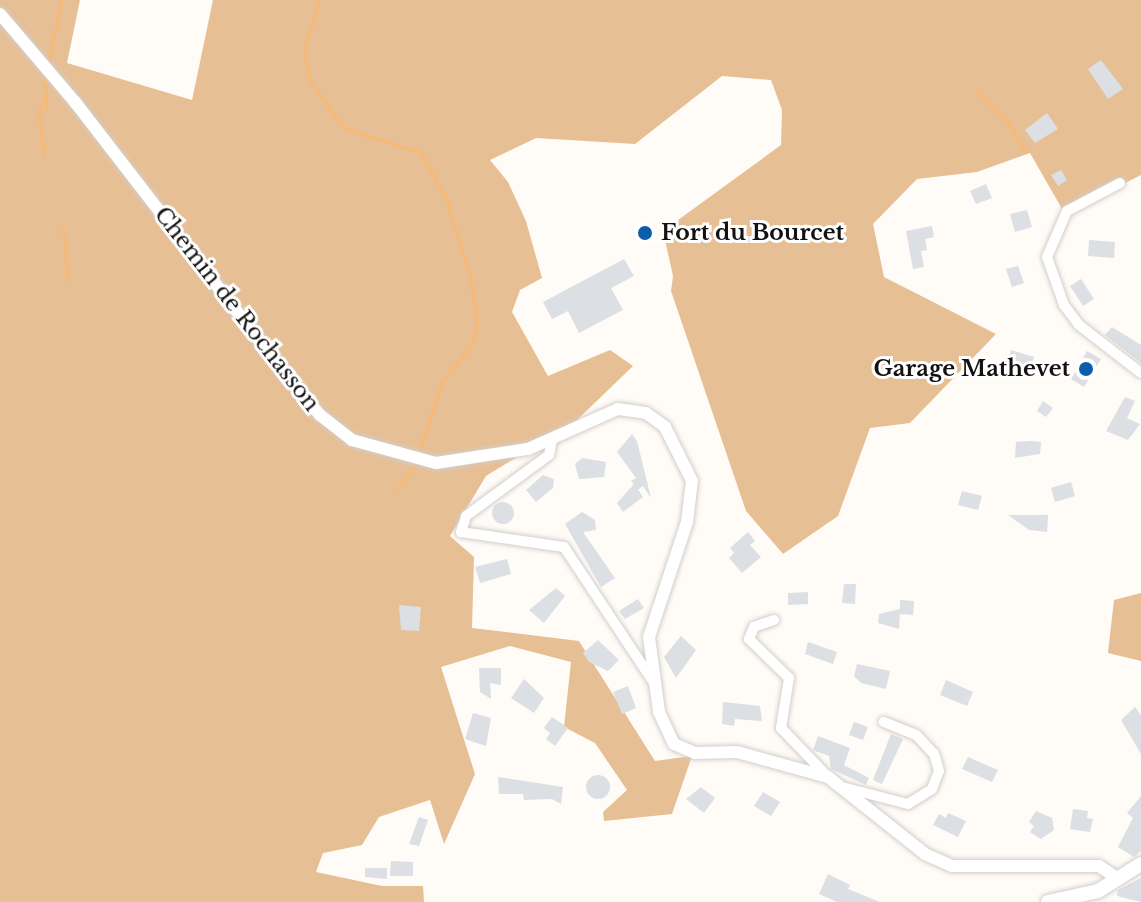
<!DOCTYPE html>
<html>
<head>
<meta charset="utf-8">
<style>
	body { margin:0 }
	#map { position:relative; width:1141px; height:902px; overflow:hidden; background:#fffbf7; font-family:"Libre Baskerville",serif }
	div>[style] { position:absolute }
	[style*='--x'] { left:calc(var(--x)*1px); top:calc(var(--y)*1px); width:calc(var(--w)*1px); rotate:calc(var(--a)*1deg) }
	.green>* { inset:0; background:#e7bf95 }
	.stream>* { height:3px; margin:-1.5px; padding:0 1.5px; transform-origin:1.5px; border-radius:1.5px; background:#f7b974 }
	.building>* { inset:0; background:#dcdfe3 }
	.round { border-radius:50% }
	.roads { filter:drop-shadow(0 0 2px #d2ceca) drop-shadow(0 0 2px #d2ceca) }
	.minor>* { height:10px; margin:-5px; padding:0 5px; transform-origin:5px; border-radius:5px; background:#fff }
	.tertiary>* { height:12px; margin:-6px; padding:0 6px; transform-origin:6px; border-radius:6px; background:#fff }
	.secondary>* { height:14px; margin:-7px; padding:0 7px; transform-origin:7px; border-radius:7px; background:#fff }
	.dots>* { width:22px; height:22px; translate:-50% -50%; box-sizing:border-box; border:4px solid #fff; border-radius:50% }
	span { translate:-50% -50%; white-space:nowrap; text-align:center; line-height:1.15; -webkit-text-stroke:6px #fff; paint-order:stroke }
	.poi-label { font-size:22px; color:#131211; font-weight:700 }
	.left { translate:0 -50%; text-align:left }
	.right { translate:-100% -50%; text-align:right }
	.street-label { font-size:22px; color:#131211 }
</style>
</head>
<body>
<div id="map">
	<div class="green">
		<i style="clip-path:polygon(0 0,80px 0,67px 63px,192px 100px,213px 0,1141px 0,1141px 175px,1065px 214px,1030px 153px,977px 172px,917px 179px,873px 224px,884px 277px,996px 334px,910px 423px,870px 428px,838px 516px,783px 554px,746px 511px,671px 291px,673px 276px,663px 231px,781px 145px,782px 110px,771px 80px,722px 76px,635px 144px,536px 138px,490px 160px,508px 182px,526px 221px,542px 278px,520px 290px,512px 312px,548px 376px,610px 350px,633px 366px,577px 420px,486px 476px,450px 536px,474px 557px,472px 628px,579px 641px,655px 761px,692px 756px,672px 814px,604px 821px,603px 812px,627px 790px,595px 743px,564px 727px,571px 662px,510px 646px,441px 667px,475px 774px,444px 844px,430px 800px,379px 817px,362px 845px,323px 853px,316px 872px,382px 886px,423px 886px,424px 902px,0 902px)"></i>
		<i style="clip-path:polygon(1141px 593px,1141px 661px,1108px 653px,1114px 600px)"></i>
	</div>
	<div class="stream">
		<i style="--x:319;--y:0;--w:53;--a:106.4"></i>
		<i style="--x:304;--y:51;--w:31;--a:79"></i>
		<i style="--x:310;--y:81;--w:59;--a:53.9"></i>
		<i style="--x:345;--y:129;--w:78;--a:17"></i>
		<i style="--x:420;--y:152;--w:53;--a:60.5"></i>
		<i style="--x:446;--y:198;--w:83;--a:73.1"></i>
		<i style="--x:470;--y:277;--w:46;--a:81.2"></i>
		<i style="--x:477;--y:322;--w:23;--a:103"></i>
		<i style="--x:472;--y:344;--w:48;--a:128.3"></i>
		<i style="--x:442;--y:382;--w:76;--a:108.4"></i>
		<i style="--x:49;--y:62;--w:63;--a:-79"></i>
		<i style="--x:45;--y:73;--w:36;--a:88"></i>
		<i style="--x:977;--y:91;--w:41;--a:45"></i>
		<i style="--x:1006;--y:120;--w:38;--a:58"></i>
		<i style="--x:44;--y:155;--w:44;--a:-96.5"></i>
		<i style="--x:39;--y:111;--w:15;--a:-67"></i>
		<i style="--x:63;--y:228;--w:53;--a:84.6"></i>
		<i style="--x:324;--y:426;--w:20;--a:37"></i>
		<i style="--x:397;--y:490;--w:29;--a:-54"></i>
	</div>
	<div class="building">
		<i style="clip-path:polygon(1101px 60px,1123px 89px,1108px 99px,1088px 69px)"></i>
		<i style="clip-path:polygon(1047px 113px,1058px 129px,1035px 143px,1025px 130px)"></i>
		<i style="clip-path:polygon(1061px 170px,1067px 180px,1058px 186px,1051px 175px)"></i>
		<i style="clip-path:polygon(986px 184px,992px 198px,976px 204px,970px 191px)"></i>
		<i style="clip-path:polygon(1027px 210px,1032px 227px,1015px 232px,1010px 214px)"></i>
		<i style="clip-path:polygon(932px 226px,934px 237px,925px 239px,927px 250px,921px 251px,924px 267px,913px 269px,906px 231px)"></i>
		<i style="clip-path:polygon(1089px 240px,1115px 242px,1114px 258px,1088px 256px)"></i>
		<i style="clip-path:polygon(624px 259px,634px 276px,611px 288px,623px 310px,579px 333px,568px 311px,552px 319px,543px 302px)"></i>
		<i style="clip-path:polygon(1018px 266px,1024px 283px,1012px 287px,1006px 269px)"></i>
		<i style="clip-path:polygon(1081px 279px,1094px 299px,1083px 306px,1070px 286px)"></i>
		<i style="clip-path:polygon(1112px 327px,1141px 345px,1141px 363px,1105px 335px)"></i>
		<i style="clip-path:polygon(1011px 350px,1034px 357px,1029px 374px,1006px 367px)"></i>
		<i style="clip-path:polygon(1087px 351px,1101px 359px,1084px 387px,1071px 379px)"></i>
		<i style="clip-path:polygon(1125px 397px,1135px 401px,1127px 418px,1140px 424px,1128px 440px,1106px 431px)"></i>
		<i style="clip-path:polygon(1043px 401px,1053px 408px,1046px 417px,1037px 411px)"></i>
		<i style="clip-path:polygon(632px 434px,637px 441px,651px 498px,643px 486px,638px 490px,631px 481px,636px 478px,617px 452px)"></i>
		<i style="clip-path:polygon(1031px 441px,1041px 442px,1040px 454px,1015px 458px,1016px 442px)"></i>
		<i style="clip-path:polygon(582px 458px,606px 462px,604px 477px,579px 479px,575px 464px)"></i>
		<i style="clip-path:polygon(543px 475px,554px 479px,553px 488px,536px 502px,526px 490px)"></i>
		<i style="clip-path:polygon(1071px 482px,1075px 496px,1055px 502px,1051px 488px)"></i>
		<i style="clip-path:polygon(634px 484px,643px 497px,623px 512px,617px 503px)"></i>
		<i style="clip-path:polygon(962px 491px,982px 496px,978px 510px,958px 505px)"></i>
		<i class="round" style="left:492px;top:502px;width:22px;height:22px"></i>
		<i style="clip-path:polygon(582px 512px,595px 520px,596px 530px,583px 532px,615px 578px,601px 587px,565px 524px)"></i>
		<i style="clip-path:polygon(1008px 515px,1048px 515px,1047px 532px,1029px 530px)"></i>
		<i style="clip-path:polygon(748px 532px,755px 541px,750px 545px,761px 557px,742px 573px,729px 558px,734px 553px,730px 548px)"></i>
		<i style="clip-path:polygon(507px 559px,511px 574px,480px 583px,475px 567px)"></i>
		<i style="clip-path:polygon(844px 584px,856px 584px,855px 604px,842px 603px)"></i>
		<i style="clip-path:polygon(556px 588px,565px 596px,544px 623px,529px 610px)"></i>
		<i style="clip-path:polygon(808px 592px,808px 604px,788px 605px,788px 593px)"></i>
		<i style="clip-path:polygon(638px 599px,644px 608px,625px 619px,619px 611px)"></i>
		<i style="clip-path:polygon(900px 600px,914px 601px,913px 615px,900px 614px,899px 629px,878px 623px,879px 614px,900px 609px)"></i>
		<i style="clip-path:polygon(399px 605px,421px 607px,419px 631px,401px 630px)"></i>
		<i style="clip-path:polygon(681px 636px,696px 650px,676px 678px,664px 657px)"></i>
		<i style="clip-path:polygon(598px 640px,619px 660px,608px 671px,589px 662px,583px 653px)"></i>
		<i style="clip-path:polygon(808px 642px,837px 652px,833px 664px,805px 654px)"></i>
		<i style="clip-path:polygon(857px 664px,890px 671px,886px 689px,861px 683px,854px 676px)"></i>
		<i style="clip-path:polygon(479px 668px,501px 668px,501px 685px,490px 683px,491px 699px,480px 692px)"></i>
		<i style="clip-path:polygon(524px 679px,544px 698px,534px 713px,511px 698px)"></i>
		<i style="clip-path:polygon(946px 680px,973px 692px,967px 706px,940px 695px)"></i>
		<i style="clip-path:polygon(628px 686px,636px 708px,622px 714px,613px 692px)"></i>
		<i style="clip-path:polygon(723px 702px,760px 706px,762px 721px,735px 719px,734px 726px,722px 724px)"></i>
		<i style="clip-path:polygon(1135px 707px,1141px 715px,1141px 754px,1121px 720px)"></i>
		<i style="clip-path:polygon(473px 713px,491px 718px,486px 746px,465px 739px)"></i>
		<i style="clip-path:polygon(552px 717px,568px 728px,555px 746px,546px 739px,550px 733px,544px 728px)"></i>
		<i style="clip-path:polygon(854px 722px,868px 727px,863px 740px,849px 735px)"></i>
		<i style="clip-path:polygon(891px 734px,903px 739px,882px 784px,873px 780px)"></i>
		<i style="clip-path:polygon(818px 736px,850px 748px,844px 765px,869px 778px,866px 785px,831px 769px,829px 756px,813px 750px)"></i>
		<i style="clip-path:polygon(968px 757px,998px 770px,992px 782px,962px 769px)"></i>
		<i class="round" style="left:586px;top:775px;width:24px;height:24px"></i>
		<i style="clip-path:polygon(498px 777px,563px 787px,561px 804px,552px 799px,524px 800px,523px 794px,499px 794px)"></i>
		<i style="clip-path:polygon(701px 787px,715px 798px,704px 813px,686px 799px)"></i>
		<i style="clip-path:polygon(763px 792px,780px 802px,771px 816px,754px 806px)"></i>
		<i style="clip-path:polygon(1141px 796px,1141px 851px,1134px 857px,1118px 847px,1133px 818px,1127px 813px)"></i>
		<i style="clip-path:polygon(1073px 809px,1088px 811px,1087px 818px,1093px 819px,1090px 832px,1070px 829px)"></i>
		<i style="clip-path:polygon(1036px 811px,1052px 818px,1054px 830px,1041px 839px,1030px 832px,1034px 826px,1029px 822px)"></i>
		<i style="clip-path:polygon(948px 813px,966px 821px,958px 837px,933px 825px,939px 814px,946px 818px)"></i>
		<i style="clip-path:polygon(419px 817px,428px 820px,419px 846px,409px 844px)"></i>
		<i style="clip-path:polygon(391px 861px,413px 862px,413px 876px,390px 876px)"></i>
		<i style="clip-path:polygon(365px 868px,387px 868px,387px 879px,365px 877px)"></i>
		<i style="clip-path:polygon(828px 874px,850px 885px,848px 889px,880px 902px,837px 902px,819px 894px)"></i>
		<i style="clip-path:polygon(1141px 878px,1141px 902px,1117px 896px,1118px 890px)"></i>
	</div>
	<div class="roads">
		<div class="minor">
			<i style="--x:1120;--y:183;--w:60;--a:152.2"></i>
			<i style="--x:1067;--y:211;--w:50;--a:113.5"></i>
			<i style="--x:1047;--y:257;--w:51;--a:70.5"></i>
			<i style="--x:1064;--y:305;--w:25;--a:53"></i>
			<i style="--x:1079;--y:325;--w:78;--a:37.7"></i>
			<i style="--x:552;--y:440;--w:15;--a:101"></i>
			<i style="--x:549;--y:455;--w:103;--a:143.7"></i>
			<i style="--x:466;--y:516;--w:17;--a:107"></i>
			<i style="--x:461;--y:532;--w:104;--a:8.3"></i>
			<i style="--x:564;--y:547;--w:163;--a:56.5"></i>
			<i style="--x:774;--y:620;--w:21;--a:161"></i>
			<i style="--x:754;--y:627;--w:13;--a:113"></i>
			<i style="--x:749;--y:639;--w:56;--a:44.3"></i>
			<i style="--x:789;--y:678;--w:51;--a:99.1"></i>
			<i style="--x:781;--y:728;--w:68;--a:46.2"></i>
			<i style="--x:846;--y:788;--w:64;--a:14.5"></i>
			<i style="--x:908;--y:804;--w:28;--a:-32"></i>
			<i style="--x:932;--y:789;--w:19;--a:-69"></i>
			<i style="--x:939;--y:771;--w:18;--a:-106"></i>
			<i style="--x:934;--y:754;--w:26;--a:-133"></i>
			<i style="--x:916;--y:735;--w:35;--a:-158"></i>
		</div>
		<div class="tertiary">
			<i style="--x:0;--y:14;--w:116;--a:49.6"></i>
			<i style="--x:75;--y:102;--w:344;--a:52.3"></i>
			<i style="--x:285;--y:374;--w:54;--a:49.5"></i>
			<i style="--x:320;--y:415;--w:41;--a:38"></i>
			<i style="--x:352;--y:440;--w:87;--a:15.3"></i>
			<i style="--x:436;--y:463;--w:93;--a:-8.7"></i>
			<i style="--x:528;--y:449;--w:98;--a:-24"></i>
			<i style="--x:618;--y:409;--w:28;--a:8"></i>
			<i style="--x:646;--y:413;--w:24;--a:36"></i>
			<i style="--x:665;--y:427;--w:60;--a:63.4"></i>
			<i style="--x:692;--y:481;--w:41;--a:97"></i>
			<i style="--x:687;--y:522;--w:121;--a:108.3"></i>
			<i style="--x:649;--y:637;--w:76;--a:82.4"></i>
			<i style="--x:659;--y:712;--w:35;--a:65"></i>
			<i style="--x:674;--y:744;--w:23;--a:23"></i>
			<i style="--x:695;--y:753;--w:42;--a:-1.4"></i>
			<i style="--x:737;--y:752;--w:94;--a:15.4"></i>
			<i style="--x:828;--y:777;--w:124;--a:38.4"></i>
			<i style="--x:925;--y:854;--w:30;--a:24"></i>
			<i style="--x:952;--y:866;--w:147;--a:0"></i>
			<i style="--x:1099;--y:866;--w:22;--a:34"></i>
		</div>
		<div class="secondary">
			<i style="--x:1048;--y:902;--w:51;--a:-12.4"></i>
			<i style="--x:1098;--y:891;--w:51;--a:-32.1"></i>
		</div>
	</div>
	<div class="dots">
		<i style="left:645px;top:233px;background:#0c5dab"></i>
		<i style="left:1086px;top:369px;background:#0c5dab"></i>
	</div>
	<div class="poi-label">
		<span class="left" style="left:661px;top:233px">Fort du Bourcet</span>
		<span class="right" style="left:1070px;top:369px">Garage Mathevet</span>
	</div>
	<div class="street-label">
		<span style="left:237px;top:309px;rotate:52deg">Chemin de Rochasson</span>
	</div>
</div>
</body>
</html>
